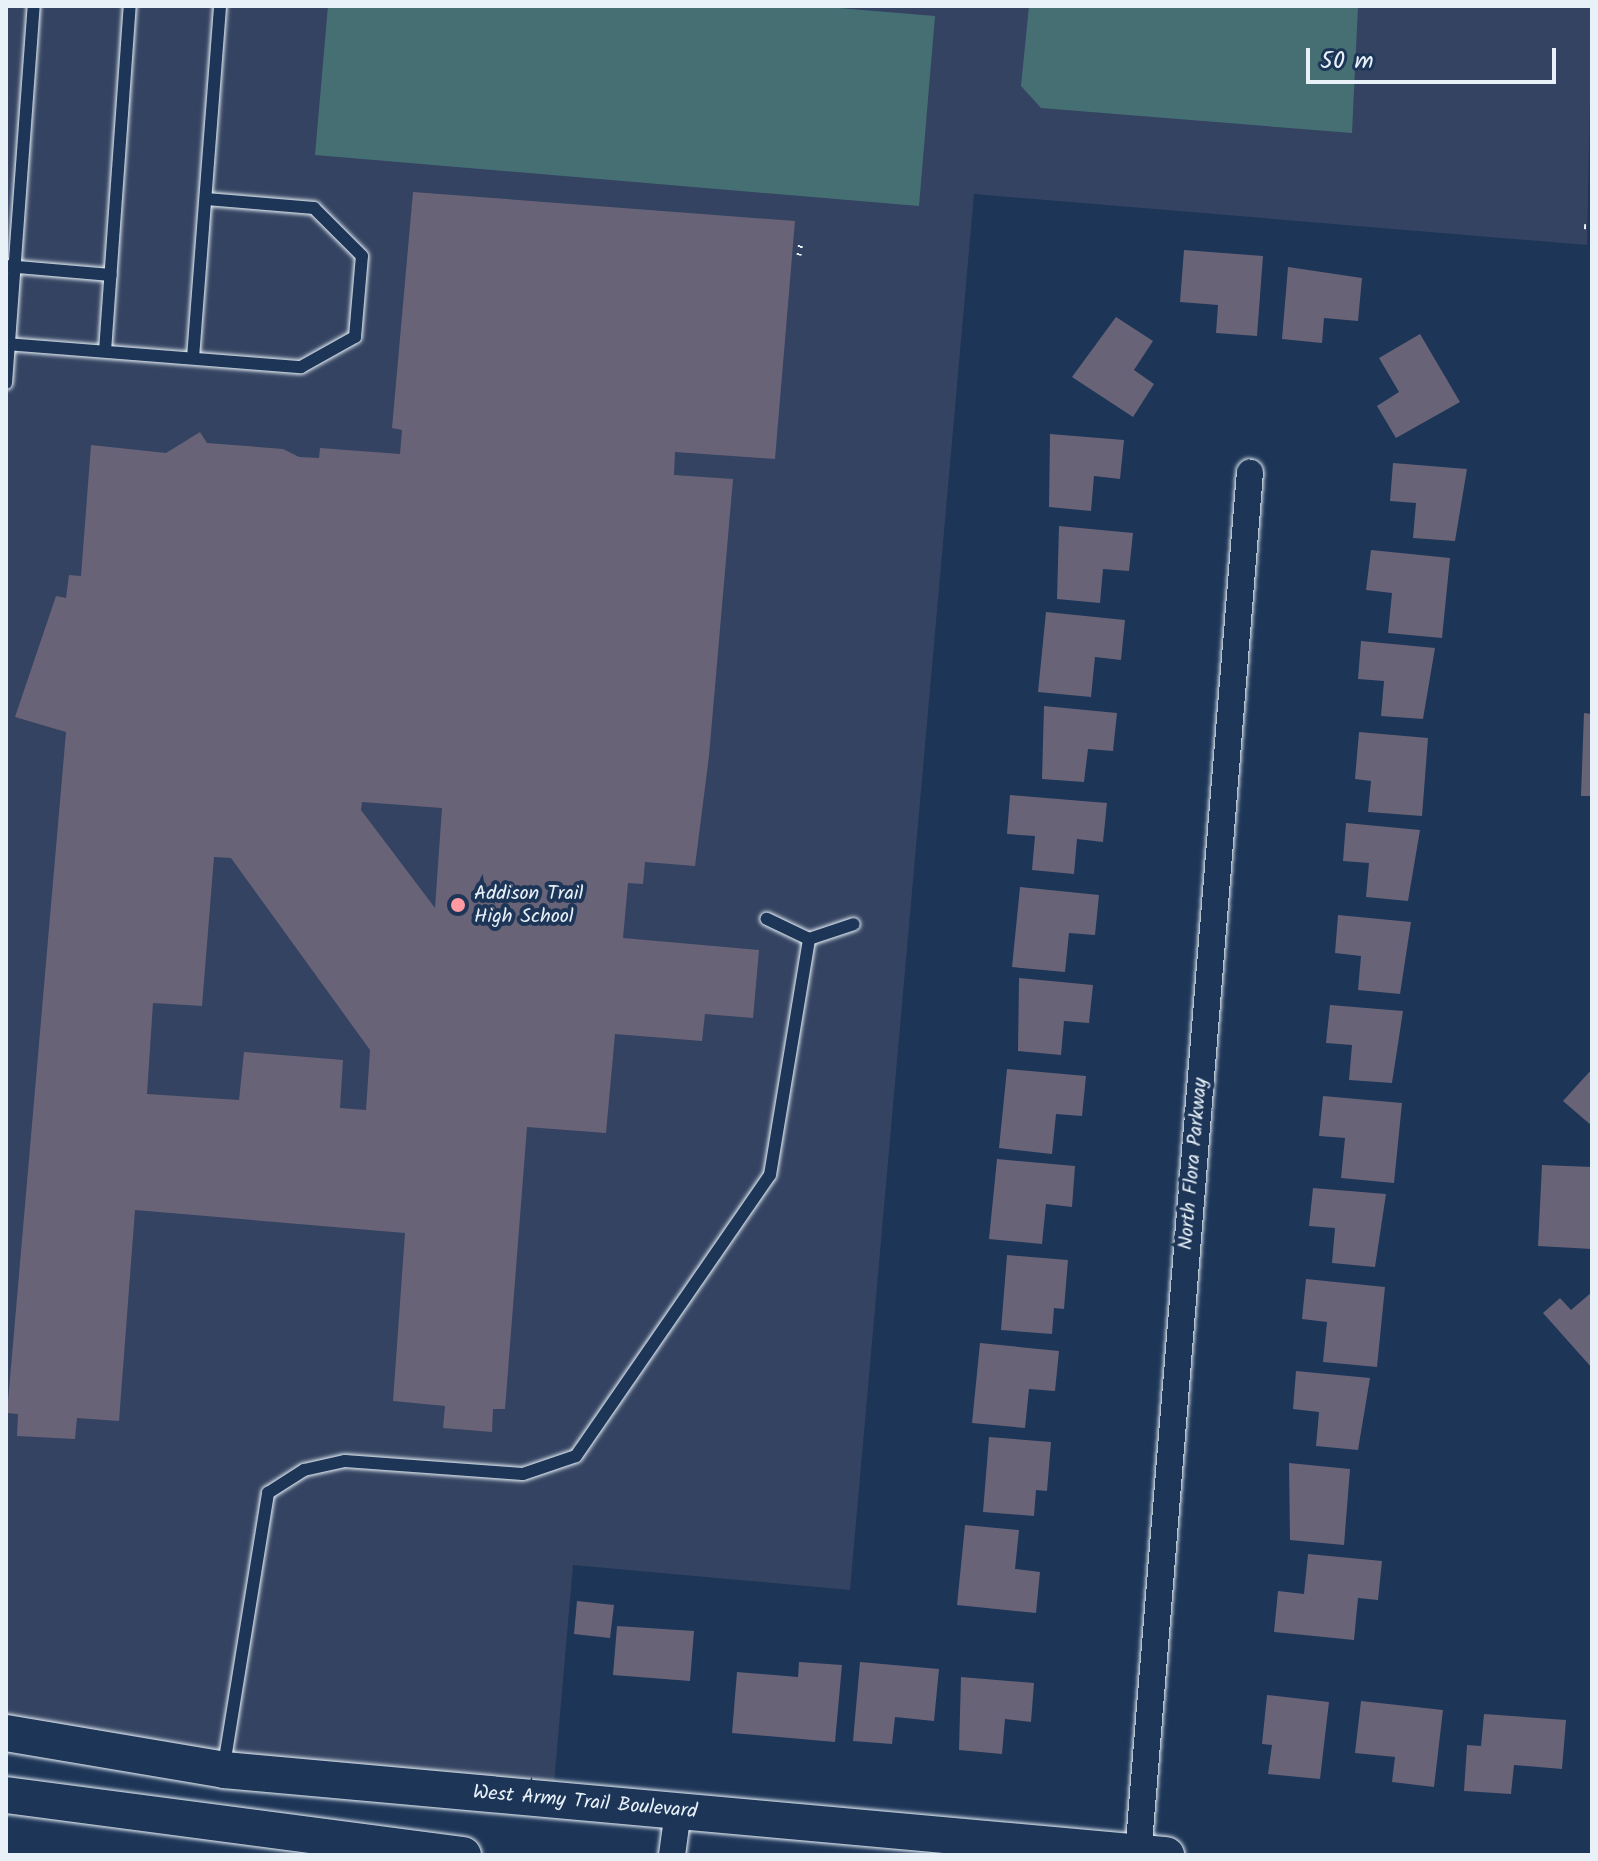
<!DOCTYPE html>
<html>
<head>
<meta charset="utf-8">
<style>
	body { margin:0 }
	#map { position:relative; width:1598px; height:1861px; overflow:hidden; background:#1d3557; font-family:Kalam,sans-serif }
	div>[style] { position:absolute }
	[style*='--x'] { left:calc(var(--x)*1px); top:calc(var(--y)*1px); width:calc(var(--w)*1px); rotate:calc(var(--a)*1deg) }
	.built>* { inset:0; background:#344361 }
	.green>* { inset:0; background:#466f74 }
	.building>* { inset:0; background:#696378 }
	.path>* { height:5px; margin-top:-2.5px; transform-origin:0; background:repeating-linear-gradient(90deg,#e8f1f8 0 2px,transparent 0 8px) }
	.roads { filter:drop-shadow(0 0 2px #e8f1f8) drop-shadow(0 0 2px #e8f1f8) }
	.service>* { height:12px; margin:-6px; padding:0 6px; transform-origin:6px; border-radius:6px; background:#1d3557 }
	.minor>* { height:26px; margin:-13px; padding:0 13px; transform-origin:13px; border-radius:13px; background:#1d3557 }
	.secondary>* { height:36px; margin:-18px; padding:0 18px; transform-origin:18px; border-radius:18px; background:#1d3557 }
	.dots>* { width:22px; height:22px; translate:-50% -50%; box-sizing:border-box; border:4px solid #1d3557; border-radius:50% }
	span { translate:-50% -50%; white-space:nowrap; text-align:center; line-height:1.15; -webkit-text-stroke:8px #1d3557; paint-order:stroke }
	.poi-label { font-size:20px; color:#e8f1f8 }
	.left { translate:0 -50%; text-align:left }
	.street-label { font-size:20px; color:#e8f1f8 }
	.frame { position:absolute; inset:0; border:8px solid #e8f1f8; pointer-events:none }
	.scale { position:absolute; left:1306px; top:48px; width:250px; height:36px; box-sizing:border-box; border:4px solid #e8f1f8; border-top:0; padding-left:10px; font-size:24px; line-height:28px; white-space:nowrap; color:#e8f1f8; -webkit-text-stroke:6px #1d3557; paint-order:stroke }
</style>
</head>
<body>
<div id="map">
	<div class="built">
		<i style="clip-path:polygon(6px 6px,1592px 6px,1587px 245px,974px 194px,850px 1590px,573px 1565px,554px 1784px,211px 1754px,6px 1718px)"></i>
	</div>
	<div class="green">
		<i style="clip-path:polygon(328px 6px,814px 6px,935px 16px,919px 206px,315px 155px)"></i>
		<i style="clip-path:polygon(1029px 6px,1358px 6px,1352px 133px,1041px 108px,1021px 86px)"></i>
	</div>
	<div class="building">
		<i style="clip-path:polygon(evenodd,413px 192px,795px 221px,775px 459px,675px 452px,674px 475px,733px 479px,709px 756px,695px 866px,645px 862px,643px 884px,628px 883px,623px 938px,759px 950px,753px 1018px,705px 1014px,702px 1041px,615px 1034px,606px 1133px,527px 1127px,505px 1409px,493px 1409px,492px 1432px,443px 1428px,445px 1406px,393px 1401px,405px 1233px,135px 1210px,119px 1421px,77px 1418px,75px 1439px,17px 1436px,18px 1414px,7px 1413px,66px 732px,15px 717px,56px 596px,66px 598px,69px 575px,81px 576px,91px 445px,166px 453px,200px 432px,207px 443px,283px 449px,299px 457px,319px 458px,320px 448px,400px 454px,402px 430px,392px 428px,413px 192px,362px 802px,442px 808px,435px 908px,361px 810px,362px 802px,413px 192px,214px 857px,231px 858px,370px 1050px,366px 1110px,340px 1108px,343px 1060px,244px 1052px,239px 1100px,147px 1094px,153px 1003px,202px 1006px,214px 857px)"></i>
		<i style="clip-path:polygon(1184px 250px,1263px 256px,1257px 336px,1216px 333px,1218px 305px,1180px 302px)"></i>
		<i style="clip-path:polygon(1288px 267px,1362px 278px,1358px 321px,1324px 318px,1322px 343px,1282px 339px)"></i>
		<i style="clip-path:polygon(1116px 317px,1153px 341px,1134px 370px,1154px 384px,1133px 417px,1072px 377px)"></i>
		<i style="clip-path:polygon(1420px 334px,1460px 402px,1396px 438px,1377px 406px,1399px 392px,1379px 358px)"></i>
		<i style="clip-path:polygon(1050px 434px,1124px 440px,1120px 479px,1094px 476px,1091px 511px,1049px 507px)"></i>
		<i style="clip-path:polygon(1393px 463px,1467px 469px,1455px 541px,1413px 538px,1416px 503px,1390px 501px)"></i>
		<i style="clip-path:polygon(1059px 526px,1133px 533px,1129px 571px,1103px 569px,1100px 603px,1057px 599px)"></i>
		<i style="clip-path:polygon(1371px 550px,1450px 558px,1442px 638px,1388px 633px,1392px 593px,1366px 590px)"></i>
		<i style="clip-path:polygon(1046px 612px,1125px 620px,1121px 660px,1095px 657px,1091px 697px,1038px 692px)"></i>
		<i style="clip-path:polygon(1361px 641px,1435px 648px,1423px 719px,1381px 716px,1384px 681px,1358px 679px)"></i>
		<i style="clip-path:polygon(1044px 706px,1117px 713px,1113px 751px,1088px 749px,1084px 782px,1042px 779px)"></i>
		<i style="clip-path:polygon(1584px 713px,1592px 714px,1592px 796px,1581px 796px)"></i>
		<i style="clip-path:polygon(1359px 732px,1428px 738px,1422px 816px,1368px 812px,1371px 781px,1355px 779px)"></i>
		<i style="clip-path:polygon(1010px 795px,1107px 803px,1103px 842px,1077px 839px,1074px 874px,1032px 870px,1035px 836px,1007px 834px)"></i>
		<i style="clip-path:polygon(1346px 823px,1420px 830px,1408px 901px,1366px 897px,1369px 863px,1343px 861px)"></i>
		<i style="clip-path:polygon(1020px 887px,1099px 895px,1095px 935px,1069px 933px,1065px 972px,1012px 967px)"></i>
		<i style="clip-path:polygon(1338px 915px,1411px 922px,1400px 994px,1358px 990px,1361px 956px,1335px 953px)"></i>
		<i style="clip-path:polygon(1019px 978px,1093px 985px,1089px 1023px,1064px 1021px,1061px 1055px,1018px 1051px)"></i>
		<i style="clip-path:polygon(1330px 1005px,1403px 1011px,1392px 1083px,1349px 1080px,1352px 1045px,1326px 1043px)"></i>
		<i style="clip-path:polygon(1007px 1069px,1086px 1076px,1082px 1116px,1056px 1114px,1052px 1154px,999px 1148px)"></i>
		<i style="clip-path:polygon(1592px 1069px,1592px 1126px,1563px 1101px)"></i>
		<i style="clip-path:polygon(1323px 1096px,1402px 1103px,1394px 1183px,1341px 1178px,1345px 1138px,1319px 1136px)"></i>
		<i style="clip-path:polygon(997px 1159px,1075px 1166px,1072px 1207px,1046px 1204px,1042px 1244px,989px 1239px)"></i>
		<i style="clip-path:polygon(1542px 1165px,1592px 1167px,1592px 1249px,1538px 1246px)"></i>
		<i style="clip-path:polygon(1313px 1188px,1386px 1194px,1375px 1267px,1332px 1263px,1335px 1228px,1309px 1226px)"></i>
		<i style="clip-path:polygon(1007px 1255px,1068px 1260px,1064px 1309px,1054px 1308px,1052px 1334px,1001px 1330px)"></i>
		<i style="clip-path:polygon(1306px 1279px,1385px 1287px,1377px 1367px,1323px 1362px,1327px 1322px,1302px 1319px)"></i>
		<i style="clip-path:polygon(1592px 1292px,1592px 1368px,1543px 1313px,1560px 1298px,1571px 1310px)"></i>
		<i style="clip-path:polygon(980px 1343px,1059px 1351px,1055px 1391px,1029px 1389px,1025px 1428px,972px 1423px)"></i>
		<i style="clip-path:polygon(1296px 1371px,1370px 1378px,1358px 1450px,1316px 1446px,1319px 1412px,1293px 1409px)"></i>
		<i style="clip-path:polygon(989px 1437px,1051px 1442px,1047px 1491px,1036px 1490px,1034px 1516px,983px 1512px)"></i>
		<i style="clip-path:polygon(1289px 1463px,1350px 1469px,1344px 1545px,1290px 1540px)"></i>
		<i style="clip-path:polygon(965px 1525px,1019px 1530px,1015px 1569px,1040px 1572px,1036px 1613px,957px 1605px)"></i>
		<i style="clip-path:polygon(1308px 1554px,1382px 1561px,1378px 1600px,1358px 1598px,1354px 1640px,1274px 1632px,1278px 1591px,1304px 1594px)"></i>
		<i style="clip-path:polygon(577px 1601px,614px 1605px,610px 1638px,574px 1634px)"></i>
		<i style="clip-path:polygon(617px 1626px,694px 1631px,690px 1681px,613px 1675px)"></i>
		<i style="clip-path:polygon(799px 1662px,842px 1665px,835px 1742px,732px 1733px,737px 1672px,798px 1677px)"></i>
		<i style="clip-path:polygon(860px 1662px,939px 1669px,934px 1721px,895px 1717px,892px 1744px,853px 1741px)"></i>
		<i style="clip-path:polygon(961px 1677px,1034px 1683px,1031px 1722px,1005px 1719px,1002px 1754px,959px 1750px)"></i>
		<i style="clip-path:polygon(1267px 1695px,1329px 1702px,1320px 1779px,1268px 1774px,1272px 1745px,1262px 1744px)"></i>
		<i style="clip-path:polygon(1361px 1701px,1443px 1710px,1434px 1787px,1392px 1782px,1395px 1757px,1355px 1753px)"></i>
		<i style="clip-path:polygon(1484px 1714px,1566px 1720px,1562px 1769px,1514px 1765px,1511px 1794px,1464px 1791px,1467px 1745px,1481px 1746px)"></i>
	</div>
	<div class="path">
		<i style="--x:1584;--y:226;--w:8;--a:7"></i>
		<i style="--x:799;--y:255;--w:15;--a:-82"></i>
	</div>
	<div class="roads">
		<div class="service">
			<i style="--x:6;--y:266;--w:105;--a:4.9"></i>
			<i style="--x:6;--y:344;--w:296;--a:4.5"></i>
			<i style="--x:301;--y:367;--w:62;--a:-29.1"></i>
			<i style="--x:355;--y:337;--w:81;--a:-85.1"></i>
			<i style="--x:362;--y:256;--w:68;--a:-135"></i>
			<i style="--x:314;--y:208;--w:108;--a:-175.2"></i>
			<i style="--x:105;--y:351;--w:346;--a:-85.9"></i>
			<i style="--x:193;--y:358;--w:353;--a:-85.6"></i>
			<i style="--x:6;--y:383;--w:378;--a:-85.8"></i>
			<i style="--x:809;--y:939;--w:47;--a:-18.4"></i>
			<i style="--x:224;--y:1765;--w:276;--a:-80.8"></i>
			<i style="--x:268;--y:1493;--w:43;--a:-32.6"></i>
			<i style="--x:304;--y:1470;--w:42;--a:-12.4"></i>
			<i style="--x:345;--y:1461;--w:178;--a:4.2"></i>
			<i style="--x:523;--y:1474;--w:56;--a:-18.8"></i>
			<i style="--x:576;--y:1456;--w:341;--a:-55.4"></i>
			<i style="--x:770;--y:1175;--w:239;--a:-80.6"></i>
			<i style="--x:809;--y:939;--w:47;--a:-154.5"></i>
		</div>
		<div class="minor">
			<i style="--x:672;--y:1855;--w:44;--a:-82.2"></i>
			<i style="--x:1138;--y:1855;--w:1387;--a:-85.37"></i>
		</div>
		<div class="secondary">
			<i style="--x:6;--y:1733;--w:221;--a:9.6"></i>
			<i style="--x:224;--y:1770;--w:946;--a:5.16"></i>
			<i style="--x:6;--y:1795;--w:461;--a:7.5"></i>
		</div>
	</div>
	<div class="dots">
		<i style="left:458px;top:905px;background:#ff9aa2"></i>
	</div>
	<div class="poi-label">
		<span class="left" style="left:474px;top:906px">Addison Trail<br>High School</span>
	</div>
	<div class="street-label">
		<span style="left:1194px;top:1164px;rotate:-85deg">North Flora Parkway</span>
		<span style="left:585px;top:1803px;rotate:5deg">West Army Trail Boulevard</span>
	</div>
	<div class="frame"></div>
	<div class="scale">50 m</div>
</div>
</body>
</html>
